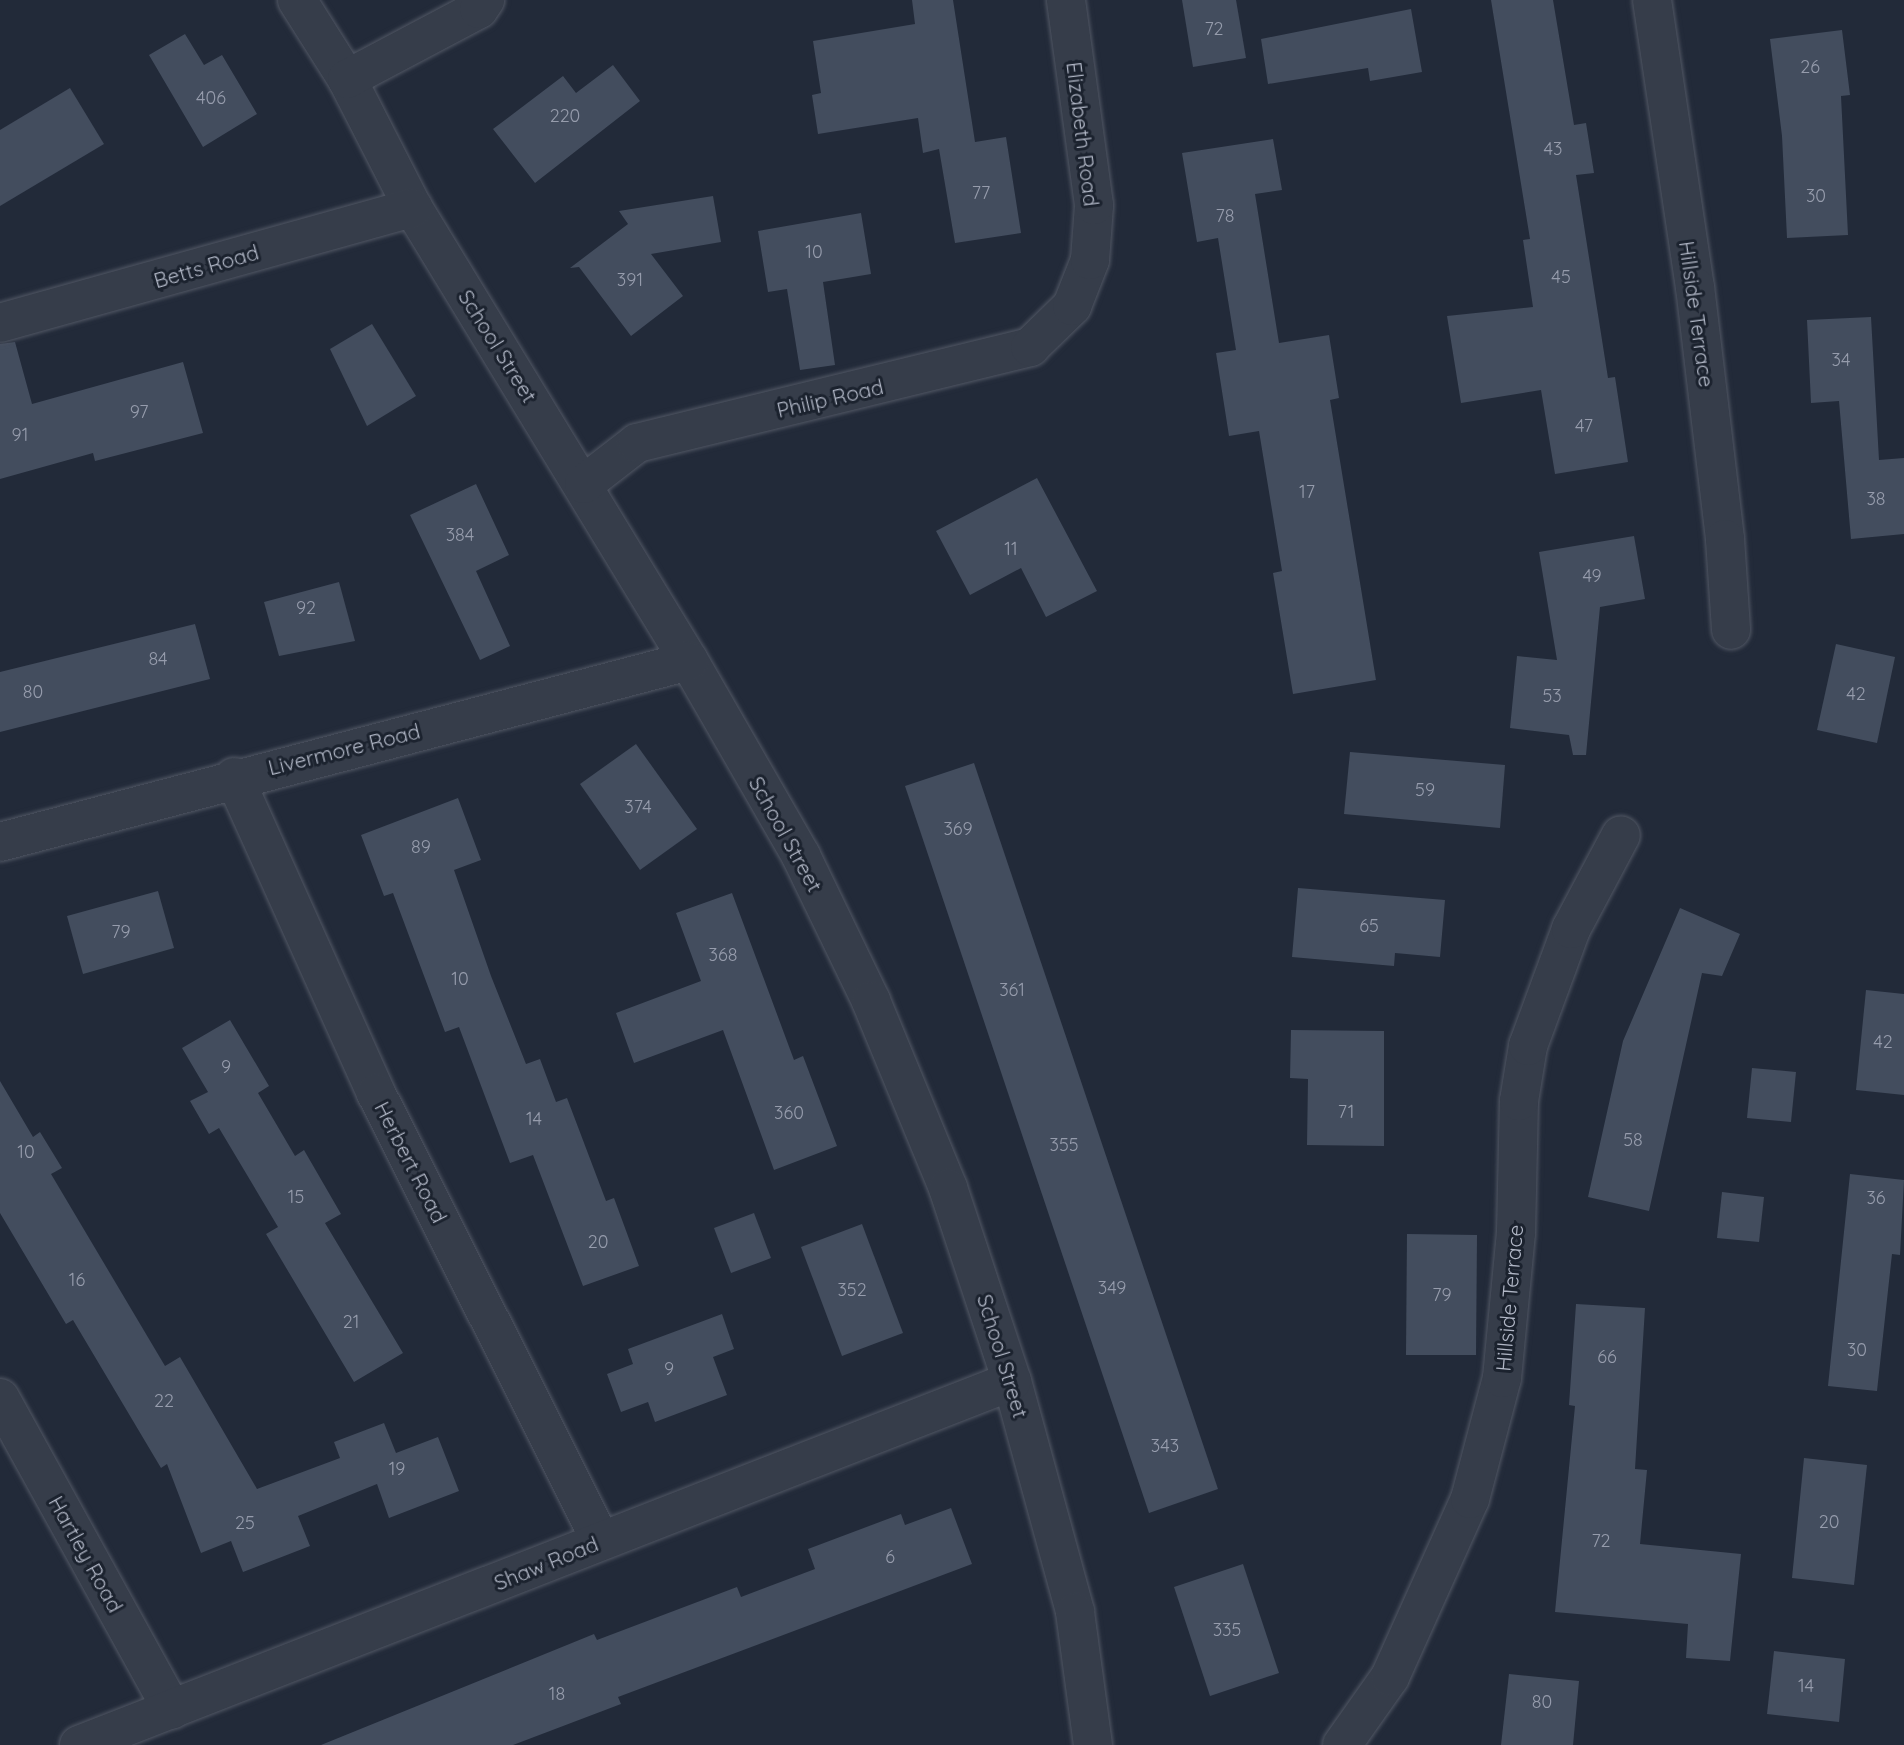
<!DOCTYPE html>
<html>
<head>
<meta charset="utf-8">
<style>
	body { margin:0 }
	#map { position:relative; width:1904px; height:1745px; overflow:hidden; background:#222a39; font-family:Quicksand,sans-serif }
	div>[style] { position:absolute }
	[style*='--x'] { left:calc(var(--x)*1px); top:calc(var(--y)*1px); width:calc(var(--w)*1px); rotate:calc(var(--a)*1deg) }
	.building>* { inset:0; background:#434d5e }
	.roads { filter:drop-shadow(0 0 2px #515764) drop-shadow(0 0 2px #515764) }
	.minor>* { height:38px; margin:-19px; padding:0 19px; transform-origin:19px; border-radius:19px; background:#363d4a }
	span { translate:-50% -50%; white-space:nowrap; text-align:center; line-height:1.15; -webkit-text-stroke:6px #1b222e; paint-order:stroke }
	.number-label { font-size:18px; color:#969cac }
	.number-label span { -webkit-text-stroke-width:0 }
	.street-label { font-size:21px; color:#b1b7c6 }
</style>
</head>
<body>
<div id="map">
	<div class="building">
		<i style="clip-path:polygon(912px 0,953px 0,975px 142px,1006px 137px,1021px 233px,955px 243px,939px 149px,923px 153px,918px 118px,818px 134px,812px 95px,821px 93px,813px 41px,915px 24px)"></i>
		<i style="clip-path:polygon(1182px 0,1236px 0,1246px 58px,1193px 67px)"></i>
		<i style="clip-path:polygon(1491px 0,1553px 0,1574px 125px,1586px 123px,1594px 173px,1576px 175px,1608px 378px,1615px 377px,1628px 462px,1555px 474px,1541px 390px,1461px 403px,1447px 316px,1533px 307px,1523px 240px,1530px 239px)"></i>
		<i style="clip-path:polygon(1411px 9px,1422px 72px,1370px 81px,1368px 68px,1268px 84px,1261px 39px)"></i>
		<i style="clip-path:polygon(1842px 30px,1850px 95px,1841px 96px,1848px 235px,1787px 238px,1782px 136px,1770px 39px)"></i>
		<i style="clip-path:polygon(185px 34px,204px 65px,222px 55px,257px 114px,203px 147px,149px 55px)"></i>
		<i style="clip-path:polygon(613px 65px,640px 101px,535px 183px,493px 129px,563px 76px,576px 93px)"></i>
		<i style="clip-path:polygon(70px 88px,104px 144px,0 206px,0 130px)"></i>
		<i style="clip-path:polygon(1273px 139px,1282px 190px,1255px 194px,1279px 343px,1329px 335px,1339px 398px,1330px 400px,1376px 680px,1293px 694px,1273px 573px,1282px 571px,1259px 431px,1229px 436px,1216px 353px,1236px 350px,1218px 238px,1197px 242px,1182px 153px)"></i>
		<i style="clip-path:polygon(713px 196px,721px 242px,651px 254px,683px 296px,631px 336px,579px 267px,570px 268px,628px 224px,619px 211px)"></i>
		<i style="clip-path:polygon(861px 213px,871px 274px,823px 282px,835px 365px,800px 370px,787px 289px,768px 292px,758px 231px)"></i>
		<i style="clip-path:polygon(1871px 317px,1879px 460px,1904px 458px,1904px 534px,1851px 539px,1839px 401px,1811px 403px,1807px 320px)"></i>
		<i style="clip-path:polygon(372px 324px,416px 396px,367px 426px,330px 349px)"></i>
		<i style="clip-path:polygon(15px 342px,32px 404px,183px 362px,203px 433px,95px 461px,93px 453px,0 479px,0 344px)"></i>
		<i style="clip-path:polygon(1037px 478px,1097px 591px,1046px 617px,1021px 568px,970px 595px,936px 531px)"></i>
		<i style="clip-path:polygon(476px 484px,509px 555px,476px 571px,510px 646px,480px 660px,410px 515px)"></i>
		<i style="clip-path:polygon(1634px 536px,1645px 599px,1600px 607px,1586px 755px,1573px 755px,1569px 735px,1510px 728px,1517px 656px,1557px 660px,1539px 552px)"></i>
		<i style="clip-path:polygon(339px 582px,355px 641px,279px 656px,264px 602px)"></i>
		<i style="clip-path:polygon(195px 624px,210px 679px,0 732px,0 672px)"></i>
		<i style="clip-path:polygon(1836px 644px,1895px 657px,1877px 743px,1817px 730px)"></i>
		<i style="clip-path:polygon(636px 744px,697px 829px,640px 870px,580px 784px)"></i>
		<i style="clip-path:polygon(1350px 752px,1505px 765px,1500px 828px,1344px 814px)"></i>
		<i style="clip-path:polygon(974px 763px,1218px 1489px,1149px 1513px,905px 786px)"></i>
		<i style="clip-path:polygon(458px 798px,481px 860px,454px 870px,491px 976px,526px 1064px,540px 1059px,556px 1102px,567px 1098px,606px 1201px,614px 1198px,639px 1266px,583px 1286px,533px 1155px,510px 1163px,459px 1027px,445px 1032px,393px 893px,384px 896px,361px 835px)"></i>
		<i style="clip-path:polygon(1298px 888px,1445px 900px,1440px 957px,1395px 953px,1394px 966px,1292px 957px)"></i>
		<i style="clip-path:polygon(158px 891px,174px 948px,83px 974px,67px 916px)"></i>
		<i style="clip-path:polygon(732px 893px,794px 1060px,803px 1056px,837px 1146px,774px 1170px,723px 1030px,634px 1063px,616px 1013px,701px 981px,676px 913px)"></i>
		<i style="clip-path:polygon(1680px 908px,1740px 934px,1722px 976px,1702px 973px,1649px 1211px,1588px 1197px,1623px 1041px)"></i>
		<i style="clip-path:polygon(1866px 990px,1904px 994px,1904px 1095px,1856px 1090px)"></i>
		<i style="clip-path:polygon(230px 1020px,269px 1086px,258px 1093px,295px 1156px,304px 1150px,341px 1214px,325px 1223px,403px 1353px,354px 1382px,266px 1234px,278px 1227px,219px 1128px,209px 1134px,190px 1101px,208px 1092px,182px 1048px)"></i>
		<i style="clip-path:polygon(1291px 1030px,1384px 1031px,1384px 1146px,1307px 1145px,1308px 1079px,1290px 1078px)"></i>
		<i style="clip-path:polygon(1752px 1068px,1796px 1072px,1791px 1122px,1747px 1118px)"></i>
		<i style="clip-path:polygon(0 1081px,33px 1137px,40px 1132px,62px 1168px,51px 1174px,165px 1366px,180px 1357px,257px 1489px,340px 1458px,334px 1442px,384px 1423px,396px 1453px,438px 1437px,459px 1491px,389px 1518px,377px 1484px,298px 1516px,310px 1546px,243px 1572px,231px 1541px,201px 1553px,167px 1464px,161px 1468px,73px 1320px,66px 1324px,0 1213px)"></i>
		<i style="clip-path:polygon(1850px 1174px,1904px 1180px,1900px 1255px,1892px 1254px,1877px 1391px,1828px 1386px)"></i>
		<i style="clip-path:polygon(1722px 1192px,1764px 1197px,1759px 1242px,1717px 1238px)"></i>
		<i style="clip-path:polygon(754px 1213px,771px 1258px,731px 1273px,714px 1228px)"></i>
		<i style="clip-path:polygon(862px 1224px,903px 1333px,842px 1356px,801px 1247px)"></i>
		<i style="clip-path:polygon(1407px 1234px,1477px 1235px,1476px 1355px,1406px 1355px)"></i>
		<i style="clip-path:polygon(1576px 1304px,1645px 1308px,1635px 1469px,1647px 1470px,1640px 1544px,1741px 1554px,1730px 1661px,1686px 1658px,1688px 1624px,1555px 1612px,1575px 1406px,1569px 1405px)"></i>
		<i style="clip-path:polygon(722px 1314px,734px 1349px,713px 1357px,727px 1395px,655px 1422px,648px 1402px,621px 1412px,607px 1374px,633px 1364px,628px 1349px)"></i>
		<i style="clip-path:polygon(1804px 1458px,1867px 1465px,1854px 1585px,1792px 1578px)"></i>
		<i style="clip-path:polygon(951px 1508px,972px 1564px,618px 1697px,621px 1704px,513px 1745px,321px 1745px,594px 1634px,597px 1640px,737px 1587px,741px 1597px,815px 1569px,808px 1549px,901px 1514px,905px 1525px)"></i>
		<i style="clip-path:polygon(1243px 1564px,1279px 1673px,1210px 1696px,1174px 1587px)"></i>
		<i style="clip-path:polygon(1774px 1651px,1845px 1659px,1839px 1722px,1767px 1714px)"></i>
		<i style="clip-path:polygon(1509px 1674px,1579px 1681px,1573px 1745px,1501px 1745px)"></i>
	</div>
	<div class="roads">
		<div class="minor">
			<i style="--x:297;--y:0;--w:93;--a:57.7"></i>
			<i style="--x:347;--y:79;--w:145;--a:62.9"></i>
			<i style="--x:413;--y:208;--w:530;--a:58.65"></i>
			<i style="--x:689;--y:661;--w:225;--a:60.1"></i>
			<i style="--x:801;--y:856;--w:161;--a:64.2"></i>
			<i style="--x:871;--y:1001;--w:202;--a:67.6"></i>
			<i style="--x:948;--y:1188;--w:203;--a:71.7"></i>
			<i style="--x:1012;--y:1381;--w:239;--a:74.7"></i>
			<i style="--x:1075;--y:1612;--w:134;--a:82.3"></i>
			<i style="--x:1652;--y:0;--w:290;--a:81.5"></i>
			<i style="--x:1695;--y:287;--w:254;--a:83.2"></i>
			<i style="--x:1725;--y:539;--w:91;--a:86.2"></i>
			<i style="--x:347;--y:79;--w:149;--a:-27.9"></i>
			<i style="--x:479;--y:9;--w:11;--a:-56"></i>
			<i style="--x:0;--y:323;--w:429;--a:-15.6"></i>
			<i style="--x:584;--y:484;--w:67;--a:-37.7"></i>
			<i style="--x:637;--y:443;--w:405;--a:-13.7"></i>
			<i style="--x:1030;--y:347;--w:59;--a:-44.3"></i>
			<i style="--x:1072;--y:306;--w:49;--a:-68.6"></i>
			<i style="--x:1090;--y:260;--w:55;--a:-85.8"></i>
			<i style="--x:1094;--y:205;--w:207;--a:-97.8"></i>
			<i style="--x:234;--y:777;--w:346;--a:65.8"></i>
			<i style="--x:376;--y:1093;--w:501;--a:63.33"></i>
			<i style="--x:0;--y:842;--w:712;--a:-14.72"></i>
			<i style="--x:0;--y:1398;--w:356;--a:61.1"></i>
			<i style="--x:79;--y:1745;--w:1001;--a:-21.31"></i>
			<i style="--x:1342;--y:1745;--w:83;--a:-54.8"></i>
			<i style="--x:1390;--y:1677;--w:195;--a:-65.8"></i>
			<i style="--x:1470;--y:1499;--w:125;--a:-75.2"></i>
			<i style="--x:1502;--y:1378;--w:146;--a:-84.5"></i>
			<i style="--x:1516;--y:1233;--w:132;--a:-88.7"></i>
			<i style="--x:1519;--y:1101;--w:56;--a:-80.7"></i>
			<i style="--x:1528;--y:1046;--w:125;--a:-69.8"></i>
			<i style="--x:1571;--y:929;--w:106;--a:-62"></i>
		</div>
	</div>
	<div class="number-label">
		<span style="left:1214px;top:29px">72</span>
		<span style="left:1810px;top:67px">26</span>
		<span style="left:211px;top:98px">406</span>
		<span style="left:565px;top:116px">220</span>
		<span style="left:1553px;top:149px">43</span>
		<span style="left:981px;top:193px">77</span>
		<span style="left:1816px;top:196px">30</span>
		<span style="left:1225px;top:216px">78</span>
		<span style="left:814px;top:252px">10</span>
		<span style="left:1561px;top:277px">45</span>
		<span style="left:630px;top:280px">391</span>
		<span style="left:1841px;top:360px">34</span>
		<span style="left:139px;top:412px">97</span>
		<span style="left:1584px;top:426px">47</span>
		<span style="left:20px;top:435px">91</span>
		<span style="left:1307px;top:492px">17</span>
		<span style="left:1876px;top:499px">38</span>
		<span style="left:460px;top:535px">384</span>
		<span style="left:1011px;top:549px">11</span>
		<span style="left:1592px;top:576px">49</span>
		<span style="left:306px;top:608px">92</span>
		<span style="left:158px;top:659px">84</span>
		<span style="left:33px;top:692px">80</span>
		<span style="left:1856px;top:694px">42</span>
		<span style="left:1552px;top:696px">53</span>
		<span style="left:1425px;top:790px">59</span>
		<span style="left:638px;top:807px">374</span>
		<span style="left:958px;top:829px">369</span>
		<span style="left:421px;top:847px">89</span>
		<span style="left:1369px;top:926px">65</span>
		<span style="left:121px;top:932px">79</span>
		<span style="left:723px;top:955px">368</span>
		<span style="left:460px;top:979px">10</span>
		<span style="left:1012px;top:990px">361</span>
		<span style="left:1883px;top:1042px">42</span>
		<span style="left:226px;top:1067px">9</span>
		<span style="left:1346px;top:1112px">71</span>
		<span style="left:789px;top:1113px">360</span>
		<span style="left:534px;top:1119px">14</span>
		<span style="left:1633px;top:1140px">58</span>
		<span style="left:1064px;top:1145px">355</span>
		<span style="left:26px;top:1152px">10</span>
		<span style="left:296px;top:1197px">15</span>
		<span style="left:1876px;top:1198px">36</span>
		<span style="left:598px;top:1242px">20</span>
		<span style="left:77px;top:1280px">16</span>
		<span style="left:1112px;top:1288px">349</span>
		<span style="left:852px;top:1290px">352</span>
		<span style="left:1442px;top:1295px">79</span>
		<span style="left:351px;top:1322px">21</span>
		<span style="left:1857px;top:1350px">30</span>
		<span style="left:1607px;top:1357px">66</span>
		<span style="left:669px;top:1369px">9</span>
		<span style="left:164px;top:1401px">22</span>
		<span style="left:1165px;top:1446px">343</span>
		<span style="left:397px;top:1469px">19</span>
		<span style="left:1829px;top:1522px">20</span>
		<span style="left:245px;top:1523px">25</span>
		<span style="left:1601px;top:1541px">72</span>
		<span style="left:890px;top:1557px">6</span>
		<span style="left:1227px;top:1630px">335</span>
		<span style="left:1806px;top:1686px">14</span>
		<span style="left:557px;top:1694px">18</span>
		<span style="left:1542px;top:1702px">80</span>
	</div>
	<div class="street-label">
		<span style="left:1083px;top:134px;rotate:83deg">Elizabeth Road</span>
		<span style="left:206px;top:266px;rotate:-16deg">Betts Road</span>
		<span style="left:1697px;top:314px;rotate:82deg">Hillside Terrace</span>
		<span style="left:498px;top:346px;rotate:58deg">School Street</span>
		<span style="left:830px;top:398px;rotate:-13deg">Philip Road</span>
		<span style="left:344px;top:749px;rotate:-14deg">Livermore Road</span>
		<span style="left:786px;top:834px;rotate:61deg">School Street</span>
		<span style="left:411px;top:1162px;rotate:63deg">Herbert Road</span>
		<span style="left:1509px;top:1298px;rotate:-85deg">Hillside Terrace</span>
		<span style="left:1003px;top:1356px;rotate:73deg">School Street</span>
		<span style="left:86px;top:1554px;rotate:61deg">Hartley Road</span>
		<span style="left:546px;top:1563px;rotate:-22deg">Shaw Road</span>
	</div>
</div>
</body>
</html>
